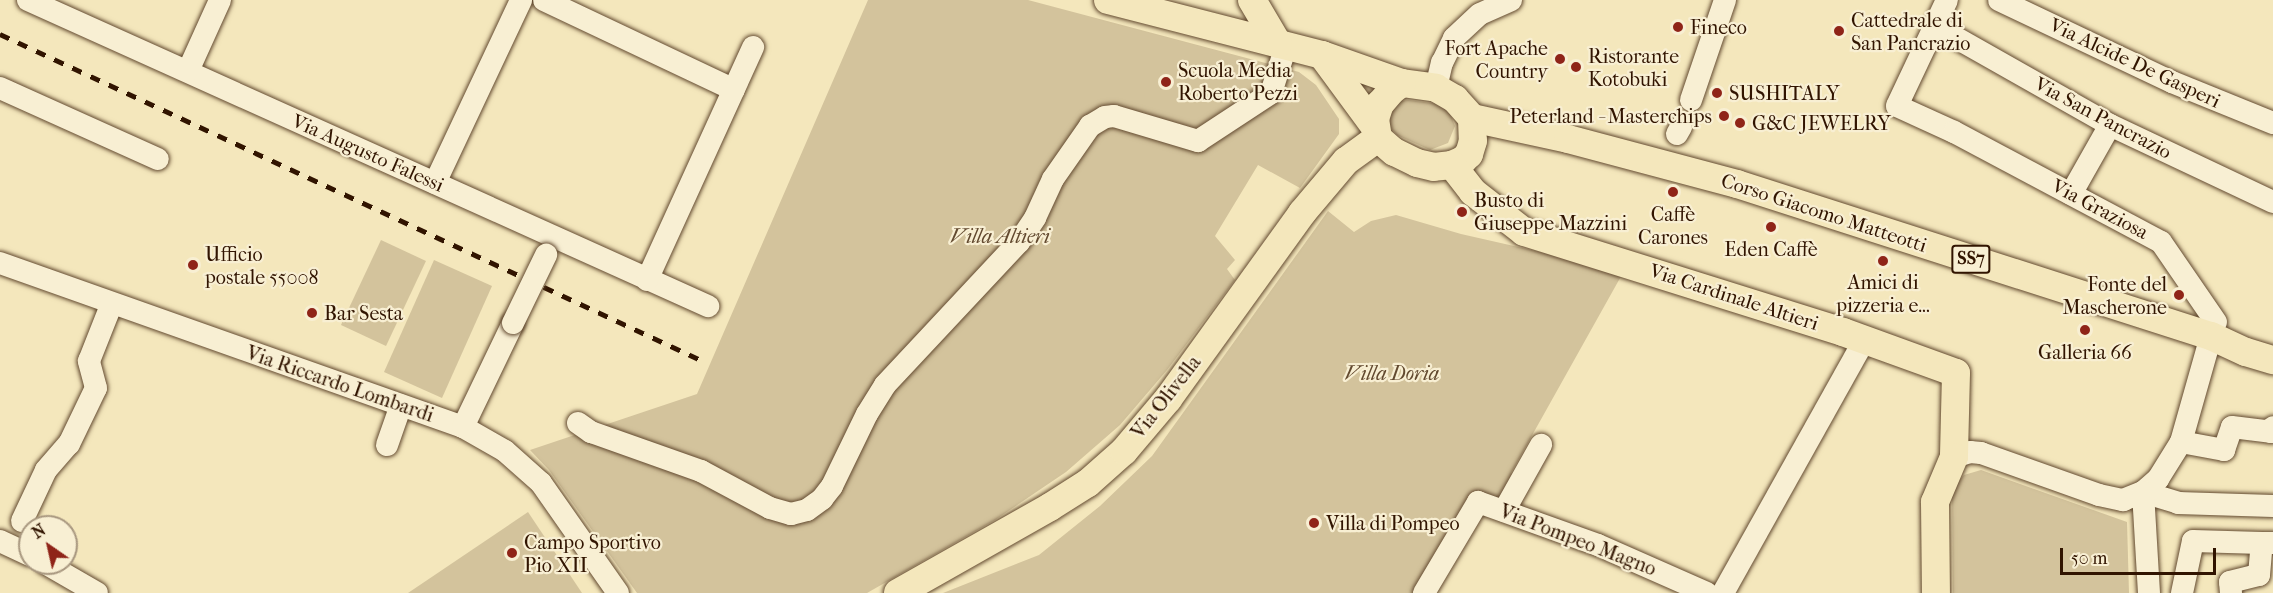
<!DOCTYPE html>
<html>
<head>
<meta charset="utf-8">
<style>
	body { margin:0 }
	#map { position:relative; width:2273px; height:593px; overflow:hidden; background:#f4e7bc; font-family:"IM FELL French Canon",serif }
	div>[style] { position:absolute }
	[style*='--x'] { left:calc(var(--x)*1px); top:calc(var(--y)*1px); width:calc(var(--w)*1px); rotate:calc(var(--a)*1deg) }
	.green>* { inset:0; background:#d3c39c }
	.roads { filter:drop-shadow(0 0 2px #62492f) drop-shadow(0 0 2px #62492f) }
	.minor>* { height:22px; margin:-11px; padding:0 11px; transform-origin:11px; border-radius:11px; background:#f8efd3 }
	.major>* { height:28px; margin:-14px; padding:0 14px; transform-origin:14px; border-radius:14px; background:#f4e7bc }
	.rail>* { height:4.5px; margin-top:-2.25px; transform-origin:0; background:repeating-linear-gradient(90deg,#311400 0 10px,transparent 0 20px) }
	.bridges { filter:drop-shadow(0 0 2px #62492f) drop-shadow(0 0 2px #62492f) }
	.minor-bridge>* { height:22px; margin:-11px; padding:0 11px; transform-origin:11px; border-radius:11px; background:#f8efd3 }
	.dots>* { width:16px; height:16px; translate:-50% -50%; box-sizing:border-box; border:3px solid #f8efd3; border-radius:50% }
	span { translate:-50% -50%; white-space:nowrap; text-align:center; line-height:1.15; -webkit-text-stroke:4.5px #f8efd3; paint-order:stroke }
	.shield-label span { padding:2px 4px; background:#f8efd3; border:2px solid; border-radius:4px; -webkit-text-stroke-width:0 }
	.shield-label { font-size:18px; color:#311400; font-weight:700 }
	.poi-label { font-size:20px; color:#311400 }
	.left { translate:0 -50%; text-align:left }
	.right { translate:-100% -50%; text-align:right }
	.street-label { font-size:20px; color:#311400 }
	.park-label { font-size:20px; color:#62492f; font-style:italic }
	.north { position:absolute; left:18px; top:515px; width:60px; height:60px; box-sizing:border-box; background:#f8efd3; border:2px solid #a8977f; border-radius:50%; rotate:326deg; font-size:16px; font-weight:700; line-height:24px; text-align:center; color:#311400 }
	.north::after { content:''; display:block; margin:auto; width:21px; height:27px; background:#8f2418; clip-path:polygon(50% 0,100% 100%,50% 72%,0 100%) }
	.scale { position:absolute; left:2060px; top:548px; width:156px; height:27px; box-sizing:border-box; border:3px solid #311400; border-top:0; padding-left:8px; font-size:18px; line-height:21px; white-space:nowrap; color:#311400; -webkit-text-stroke:4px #f8efd3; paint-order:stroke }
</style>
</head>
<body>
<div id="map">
	<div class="green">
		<i style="clip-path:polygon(868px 0,1028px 0,1299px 72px,1316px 85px,1339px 119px,1339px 134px,1300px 188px,1258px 165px,1215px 236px,1235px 260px,1227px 269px,1235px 280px,1167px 370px,1120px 425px,1066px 472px,995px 520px,867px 593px,637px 593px,549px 470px,530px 450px,697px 394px)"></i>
		<i style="clip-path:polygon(1408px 100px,1439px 104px,1449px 111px,1455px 126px,1448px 143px,1430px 150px,1397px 135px,1390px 127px,1390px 112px,1401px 101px)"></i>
		<i style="clip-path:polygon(1328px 211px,1354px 232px,1371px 221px,1396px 215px,1461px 234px,1624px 271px,1511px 473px,1514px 475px,1498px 505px,1473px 495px,1414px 593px,943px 593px,1039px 555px,1100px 506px,1152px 456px)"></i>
		<i style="clip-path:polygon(381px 240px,426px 261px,386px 346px,341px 325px)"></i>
		<i style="clip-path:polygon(434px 260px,492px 286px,442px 398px,384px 372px)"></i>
		<i style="clip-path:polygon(1981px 470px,2127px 522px,2129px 593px,1953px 593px,1952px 488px,1964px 475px)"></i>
		<i style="clip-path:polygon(528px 512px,582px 593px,408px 593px)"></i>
	</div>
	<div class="roads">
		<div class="minor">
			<i style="--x:28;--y:0;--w:746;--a:24.23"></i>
			<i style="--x:544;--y:0;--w:210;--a:25.3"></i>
			<i style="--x:1947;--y:0;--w:117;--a:115.3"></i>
			<i style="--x:1897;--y:106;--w:63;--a:24.5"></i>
			<i style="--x:1954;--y:132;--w:234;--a:28"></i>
			<i style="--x:2161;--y:242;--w:97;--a:55.5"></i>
			<i style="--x:1999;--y:0;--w:191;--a:25.4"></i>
			<i style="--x:2172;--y:82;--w:109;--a:22.1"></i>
			<i style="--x:1937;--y:27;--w:199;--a:29.5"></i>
			<i style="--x:2110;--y:125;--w:180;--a:25.3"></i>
			<i style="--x:188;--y:71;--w:78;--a:-65.7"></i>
			<i style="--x:0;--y:88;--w:173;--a:24.2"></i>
			<i style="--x:1436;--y:88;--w:26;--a:-77"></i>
			<i style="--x:1442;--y:63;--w:28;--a:-64"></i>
			<i style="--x:1454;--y:38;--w:35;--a:-43"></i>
			<i style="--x:1480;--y:14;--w:34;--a:-24"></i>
			<i style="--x:1691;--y:100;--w:106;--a:-71.2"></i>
			<i style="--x:1677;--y:134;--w:8;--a:-60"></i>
			<i style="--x:435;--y:183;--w:202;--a:-64.8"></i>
			<i style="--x:2071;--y:194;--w:79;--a:-60.5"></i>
			<i style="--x:0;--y:263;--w:491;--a:19.5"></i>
			<i style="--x:463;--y:427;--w:48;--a:29.7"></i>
			<i style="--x:505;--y:451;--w:48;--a:41.6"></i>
			<i style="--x:541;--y:483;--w:134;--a:55"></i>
			<i style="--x:647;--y:280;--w:256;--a:-65.5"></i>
			<i style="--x:578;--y:423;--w:16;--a:35"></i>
			<i style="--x:591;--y:432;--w:117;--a:19.5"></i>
			<i style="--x:701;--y:471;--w:78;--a:28.2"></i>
			<i style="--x:770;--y:508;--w:22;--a:16"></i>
			<i style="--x:791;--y:514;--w:16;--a:-14"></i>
			<i style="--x:807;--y:510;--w:19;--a:-36"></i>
			<i style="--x:822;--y:499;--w:16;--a:-52"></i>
			<i style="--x:832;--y:486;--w:80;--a:-64.1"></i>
			<i style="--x:867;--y:414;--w:34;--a:-58"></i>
			<i style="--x:885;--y:385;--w:196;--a:-46.9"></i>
			<i style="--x:1019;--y:242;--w:29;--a:-56"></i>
			<i style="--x:1035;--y:218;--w:43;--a:-65.2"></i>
			<i style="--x:1053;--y:179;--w:65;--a:-55.1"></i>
			<i style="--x:1090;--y:126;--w:17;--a:-31"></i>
			<i style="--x:1105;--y:117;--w:9;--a:-6"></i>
			<i style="--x:1114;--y:116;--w:88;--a:16.6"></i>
			<i style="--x:1198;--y:141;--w:87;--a:-33.3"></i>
			<i style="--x:1271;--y:93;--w:49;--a:-72.3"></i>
			<i style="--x:463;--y:427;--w:115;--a:-64.3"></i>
			<i style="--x:2181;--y:442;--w:44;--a:10.5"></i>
			<i style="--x:2224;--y:450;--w:24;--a:-71"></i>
			<i style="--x:2232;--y:427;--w:39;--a:7"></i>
			<i style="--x:2271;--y:432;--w:5;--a:-68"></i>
			<i style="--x:387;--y:445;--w:42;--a:-70.7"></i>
			<i style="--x:1954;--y:457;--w:17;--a:-17"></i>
			<i style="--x:1970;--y:452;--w:11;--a:5"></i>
			<i style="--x:1981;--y:453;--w:125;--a:19.6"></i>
			<i style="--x:2099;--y:495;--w:25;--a:12"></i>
			<i style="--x:2123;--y:500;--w:22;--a:-22"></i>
			<i style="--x:2143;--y:492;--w:20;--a:-41"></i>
			<i style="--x:2158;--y:479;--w:44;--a:-58.1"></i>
			<i style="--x:2181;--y:442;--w:110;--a:-74.2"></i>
			<i style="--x:2143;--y:492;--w:37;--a:17"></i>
			<i style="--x:2178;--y:503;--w:95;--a:1.8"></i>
			<i style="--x:2143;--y:492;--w:101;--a:86.6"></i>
			<i style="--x:1504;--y:511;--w:76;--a:-60.7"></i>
			<i style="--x:22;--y:521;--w:56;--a:-64.8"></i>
			<i style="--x:46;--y:470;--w:35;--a:-49"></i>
			<i style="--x:69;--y:444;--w:62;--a:-64.3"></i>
			<i style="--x:96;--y:388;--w:28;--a:-105"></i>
			<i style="--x:89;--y:361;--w:62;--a:-68.4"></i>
			<i style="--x:0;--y:541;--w:33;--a:25"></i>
			<i style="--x:45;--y:563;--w:60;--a:30"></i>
			<i style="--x:1424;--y:593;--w:106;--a:-59.3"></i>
			<i style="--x:1478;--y:502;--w:127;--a:19.7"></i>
			<i style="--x:1598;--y:545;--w:119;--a:23.8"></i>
			<i style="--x:1723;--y:593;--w:291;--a:-60.8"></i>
			<i style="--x:2182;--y:593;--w:53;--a:-78.1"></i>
			<i style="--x:2193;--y:541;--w:69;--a:1.7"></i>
			<i style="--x:2231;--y:593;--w:11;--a:-95"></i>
			<i style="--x:2230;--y:582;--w:30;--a:-14"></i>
			<i style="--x:2259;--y:575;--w:32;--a:-85"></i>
			<i style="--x:2262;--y:543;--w:11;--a:0"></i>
		</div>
		<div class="major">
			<i style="--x:1108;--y:0;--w:221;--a:14.4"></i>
			<i style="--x:1322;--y:55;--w:85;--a:19.3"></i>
			<i style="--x:1402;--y:83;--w:34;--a:8"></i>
			<i style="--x:1436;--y:88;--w:22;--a:30"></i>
			<i style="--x:1455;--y:99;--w:25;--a:48"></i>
			<i style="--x:1472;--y:118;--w:23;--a:88"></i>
			<i style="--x:1473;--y:141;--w:14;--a:107"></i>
			<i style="--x:1469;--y:154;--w:8;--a:135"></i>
			<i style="--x:1463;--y:160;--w:12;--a:156"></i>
			<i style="--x:1452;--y:165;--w:18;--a:174"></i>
			<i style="--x:1434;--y:167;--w:17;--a:-167"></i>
			<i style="--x:1417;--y:163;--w:25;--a:-154"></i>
			<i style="--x:1394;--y:152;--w:21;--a:-139"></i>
			<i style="--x:1378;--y:138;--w:19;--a:-99"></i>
			<i style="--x:1375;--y:119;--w:16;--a:-72"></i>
			<i style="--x:1380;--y:104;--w:18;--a:-49"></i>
			<i style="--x:1392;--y:90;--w:12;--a:-35"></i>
			<i style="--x:1252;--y:0;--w:51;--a:59.4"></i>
			<i style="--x:1322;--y:55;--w:89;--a:53.6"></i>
			<i style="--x:1472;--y:118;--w:98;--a:12.3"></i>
			<i style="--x:1568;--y:139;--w:175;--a:14.9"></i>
			<i style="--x:1737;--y:184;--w:498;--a:17.8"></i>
			<i style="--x:2211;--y:336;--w:38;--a:25"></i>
			<i style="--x:2246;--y:352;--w:28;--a:17"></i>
			<i style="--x:1452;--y:165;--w:34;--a:52"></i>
			<i style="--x:1473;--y:192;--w:65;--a:38.1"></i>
			<i style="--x:1524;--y:232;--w:334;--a:17.4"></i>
			<i style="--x:1843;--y:332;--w:120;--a:19.9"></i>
			<i style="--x:1956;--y:373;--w:84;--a:91.4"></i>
			<i style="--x:1954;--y:457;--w:49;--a:112.9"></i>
			<i style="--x:1935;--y:502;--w:91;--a:89.4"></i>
			<i style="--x:898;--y:593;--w:175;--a:-29.5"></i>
			<i style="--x:1050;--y:507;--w:45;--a:-32.3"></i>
			<i style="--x:1088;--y:483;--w:48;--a:-41.6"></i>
			<i style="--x:1124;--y:451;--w:68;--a:-49.8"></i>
			<i style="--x:1168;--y:399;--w:229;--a:-54.2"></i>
			<i style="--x:1302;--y:213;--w:68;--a:-49.8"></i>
			<i style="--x:1346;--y:161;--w:39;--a:-36"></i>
		</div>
	</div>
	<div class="rail">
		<i style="--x:0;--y:34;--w:773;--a:24.94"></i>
	</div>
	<div class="bridges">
		<div class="minor-bridge">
			<i style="--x:513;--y:323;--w:76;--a:-64.1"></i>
		</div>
	</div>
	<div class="dots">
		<i style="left:1678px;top:27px;background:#8f2418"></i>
		<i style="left:1839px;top:31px;background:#8f2418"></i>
		<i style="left:1560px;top:59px;background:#8f2418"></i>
		<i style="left:1576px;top:67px;background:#8f2418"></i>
		<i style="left:1166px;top:82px;background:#8f2418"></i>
		<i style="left:1717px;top:93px;background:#8f2418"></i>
		<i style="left:1724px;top:116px;background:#8f2418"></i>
		<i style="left:1740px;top:123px;background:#8f2418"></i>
		<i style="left:1673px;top:192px;background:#8f2418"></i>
		<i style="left:1462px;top:212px;background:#8f2418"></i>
		<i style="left:1771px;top:227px;background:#8f2418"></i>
		<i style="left:1883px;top:261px;background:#8f2418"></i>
		<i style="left:193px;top:265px;background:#8f2418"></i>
		<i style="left:2179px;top:295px;background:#8f2418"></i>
		<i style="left:312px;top:313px;background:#8f2418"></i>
		<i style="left:2085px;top:330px;background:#8f2418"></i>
		<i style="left:1314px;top:523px;background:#8f2418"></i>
		<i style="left:512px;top:553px;background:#8f2418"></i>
	</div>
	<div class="shield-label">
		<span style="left:1971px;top:259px">SS7</span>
	</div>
	<div class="poi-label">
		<span class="left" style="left:1851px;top:32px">Cattedrale di<br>San Pancrazio</span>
		<span class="left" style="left:1690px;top:27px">Fineco</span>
		<span class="right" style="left:1548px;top:60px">Fort Apache<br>Country</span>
		<span class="left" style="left:1588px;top:68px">Ristorante<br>Kotobuki</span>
		<span class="left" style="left:1178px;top:82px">Scuola Media<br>Roberto Pezzi</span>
		<span class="left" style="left:1729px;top:93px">SUSHITALY</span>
		<span class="right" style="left:1712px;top:116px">Peterland - Masterchips</span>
		<span class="left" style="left:1752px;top:123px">G&amp;C JEWELRY</span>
		<span class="left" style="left:1474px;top:212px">Busto di<br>Giuseppe Mazzini</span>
		<span style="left:1673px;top:226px">Caffè<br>Carones</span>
		<span style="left:1771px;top:249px">Eden Caffè</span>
		<span class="left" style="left:205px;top:266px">Ufficio<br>postale 55008</span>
		<span style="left:1883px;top:294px">Amici di<br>pizzeria e...</span>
		<span class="right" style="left:2167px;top:296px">Fonte del<br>Mascherone</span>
		<span class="left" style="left:324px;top:313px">Bar Sesta</span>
		<span style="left:2085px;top:352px">Galleria 66</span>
		<span class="left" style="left:1326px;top:523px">Villa di Pompeo</span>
		<span class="left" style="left:524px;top:554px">Campo Sportivo<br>Pio XII</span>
	</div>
	<div class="street-label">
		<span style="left:2135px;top:63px;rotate:25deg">Via Alcide De Gasperi</span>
		<span style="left:2103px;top:118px;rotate:28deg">Via San Pancrazio</span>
		<span style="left:368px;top:153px;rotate:24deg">Via Augusto Falessi</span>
		<span style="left:2100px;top:209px;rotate:28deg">Via Graziosa</span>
		<span style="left:1824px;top:213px;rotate:18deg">Corso Giacomo Matteotti</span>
		<span style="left:1734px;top:297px;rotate:18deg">Via Cardinale Altieri</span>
		<span style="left:340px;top:384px;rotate:19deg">Via Riccardo Lombardi</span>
		<span style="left:1166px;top:397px;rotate:-52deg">Via Olivella</span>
		<span style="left:1578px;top:540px;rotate:21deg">Via Pompeo Magno</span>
	</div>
	<div class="park-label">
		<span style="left:1000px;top:236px">Villa Altieri</span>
		<span style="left:1392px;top:373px">Villa Doria</span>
	</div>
	<div class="north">N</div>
	<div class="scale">50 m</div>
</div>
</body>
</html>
